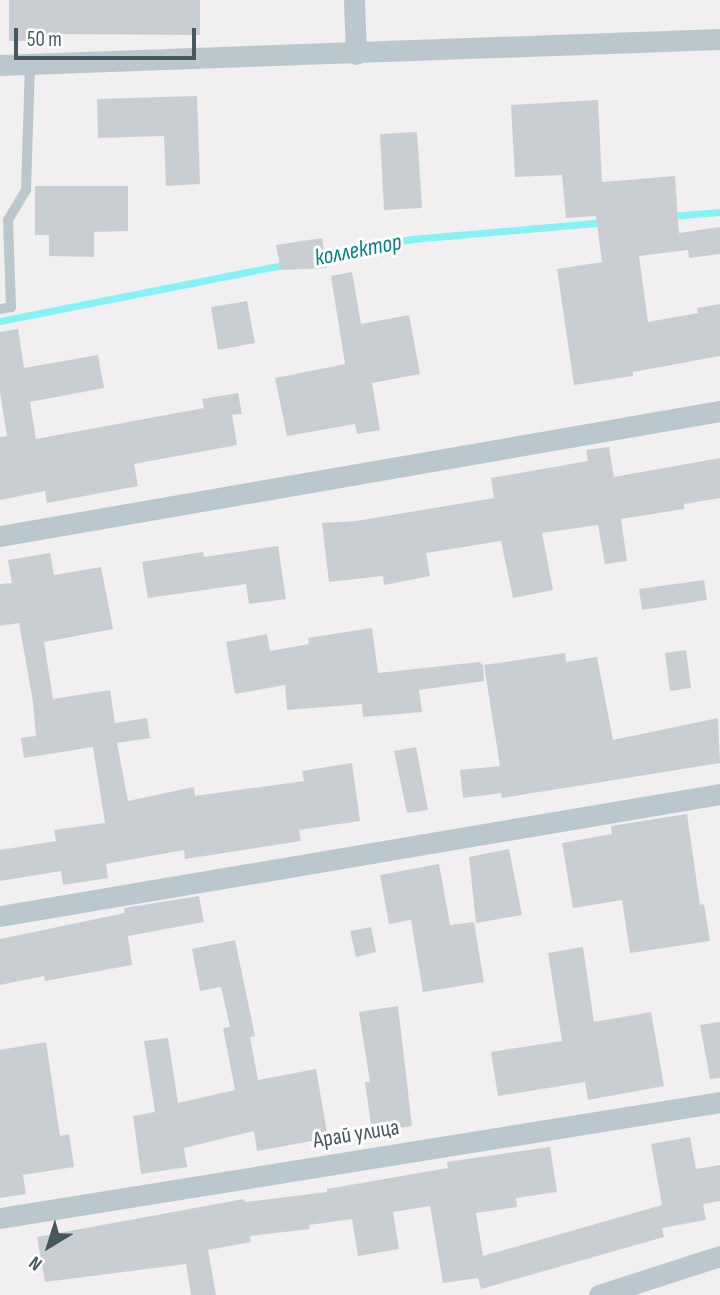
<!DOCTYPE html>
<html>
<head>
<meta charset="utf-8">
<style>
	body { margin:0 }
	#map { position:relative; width:720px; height:1295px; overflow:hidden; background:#f2eff0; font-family:"Sofia Sans Condensed",sans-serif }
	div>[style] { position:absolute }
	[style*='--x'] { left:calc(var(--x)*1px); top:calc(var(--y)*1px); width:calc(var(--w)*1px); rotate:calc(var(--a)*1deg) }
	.stream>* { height:7px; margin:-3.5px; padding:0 3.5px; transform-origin:3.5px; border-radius:3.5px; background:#85f2f3 }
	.building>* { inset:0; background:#c9ced3 }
	.lane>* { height:10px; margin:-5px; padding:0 5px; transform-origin:5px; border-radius:5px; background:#bac8ce }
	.street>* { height:21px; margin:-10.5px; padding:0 10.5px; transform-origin:10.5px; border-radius:10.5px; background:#bac8ce }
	span { translate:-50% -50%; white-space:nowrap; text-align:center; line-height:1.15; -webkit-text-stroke:6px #fff; paint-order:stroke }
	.street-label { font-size:23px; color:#46585f }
	.water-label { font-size:24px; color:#068384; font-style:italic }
	.north { position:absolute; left:14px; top:1211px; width:70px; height:70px; -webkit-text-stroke:5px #fff; paint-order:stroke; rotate:218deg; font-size:19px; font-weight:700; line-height:28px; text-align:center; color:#46585f }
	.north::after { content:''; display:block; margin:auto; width:24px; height:32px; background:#46585f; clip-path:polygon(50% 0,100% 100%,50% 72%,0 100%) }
	.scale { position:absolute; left:14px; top:28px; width:182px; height:32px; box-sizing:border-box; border:4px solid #46585f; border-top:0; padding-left:9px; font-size:21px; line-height:24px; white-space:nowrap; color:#46585f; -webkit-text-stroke:5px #fff; paint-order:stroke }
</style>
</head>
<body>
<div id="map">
	<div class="stream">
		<i style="--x:671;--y:216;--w:49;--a:-4.7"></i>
		<i style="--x:316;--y:258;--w:98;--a:-11.2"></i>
		<i style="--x:412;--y:239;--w:195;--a:-5"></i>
		<i style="--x:0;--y:321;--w:294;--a:-11.2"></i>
	</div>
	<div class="building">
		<i style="clip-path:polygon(9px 0,200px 0,200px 35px,53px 34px,53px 41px,9px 41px)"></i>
		<i style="clip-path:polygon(197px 96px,200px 184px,166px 186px,164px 136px,98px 138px,97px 99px)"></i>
		<i style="clip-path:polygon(598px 100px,602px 182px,675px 176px,679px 233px,720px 227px,720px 254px,689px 258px,688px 250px,639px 256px,648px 322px,698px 313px,697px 308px,720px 304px,720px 356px,633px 372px,633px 376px,574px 385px,557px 269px,602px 262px,596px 216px,566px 218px,562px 175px,515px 177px,511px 105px)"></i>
		<i style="clip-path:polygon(417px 132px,422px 208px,384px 210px,380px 134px)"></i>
		<i style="clip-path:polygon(35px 186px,128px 186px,128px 231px,94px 232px,94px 257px,49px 256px,49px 235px,35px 235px)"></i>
		<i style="clip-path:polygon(322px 238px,327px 268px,281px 270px,276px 245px)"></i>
		<i style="clip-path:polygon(352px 272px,361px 324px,409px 315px,420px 374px,372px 383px,380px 430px,357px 434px,355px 424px,287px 436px,275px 378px,345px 364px,331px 276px)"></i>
		<i style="clip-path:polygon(247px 301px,255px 343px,218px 350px,211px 307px)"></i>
		<i style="clip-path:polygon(18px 329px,24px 368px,98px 355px,104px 388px,30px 402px,36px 439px,204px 408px,202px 399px,238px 393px,242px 414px,232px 415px,237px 445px,134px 464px,138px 486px,47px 503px,45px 491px,0 500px,0 437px,7px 436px,0 392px,0 332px)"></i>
		<i style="clip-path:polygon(609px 447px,614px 477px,720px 458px,720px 498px,684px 504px,684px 509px,621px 519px,627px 561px,605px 564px,598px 525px,542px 533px,553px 590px,513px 598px,501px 541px,426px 553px,430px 576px,384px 585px,383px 576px,329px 582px,322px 523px,356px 521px,494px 498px,491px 478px,588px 461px,586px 450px)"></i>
		<i style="clip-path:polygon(278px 546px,286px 599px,249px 604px,246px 584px,148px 598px,142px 562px,203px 552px,204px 557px)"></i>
		<i style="clip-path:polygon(50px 553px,54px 575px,101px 567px,113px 629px,44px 642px,53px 699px,110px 690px,115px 723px,147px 718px,150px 738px,117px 743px,128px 801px,194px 787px,195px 796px,304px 781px,302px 771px,352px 763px,360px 821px,299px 830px,301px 841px,185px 859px,184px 850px,106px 864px,108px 878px,63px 885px,61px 871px,0 881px,0 850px,56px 841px,54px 830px,105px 823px,93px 747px,24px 758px,21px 738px,36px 736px,33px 702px,19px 623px,0 626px,0 584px,12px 583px,8px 560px)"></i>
		<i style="clip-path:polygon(704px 580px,707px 600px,642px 610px,639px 589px)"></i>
		<i style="clip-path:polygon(372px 628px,378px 673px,479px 662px,483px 665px,484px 681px,419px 690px,422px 712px,363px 717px,362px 704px,287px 710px,285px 685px,235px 694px,226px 642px,267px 634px,270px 651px,309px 644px,308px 638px)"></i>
		<i style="clip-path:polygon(686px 650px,691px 688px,670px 691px,665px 653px)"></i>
		<i style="clip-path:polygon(565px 653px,566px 662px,597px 657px,613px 740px,718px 718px,720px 763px,502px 798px,501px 793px,463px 798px,460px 770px,500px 766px,484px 665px)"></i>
		<i style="clip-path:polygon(416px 747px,428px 810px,407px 813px,394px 751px)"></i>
		<i style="clip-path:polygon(687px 814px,700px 905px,704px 904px,710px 941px,630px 953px,622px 900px,573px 908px,562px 843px,612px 834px,611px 826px)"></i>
		<i style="clip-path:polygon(509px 849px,522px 915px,476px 923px,469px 857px)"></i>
		<i style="clip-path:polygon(439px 864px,450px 925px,474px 922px,484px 982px,423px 992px,411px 920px,389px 924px,380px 875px)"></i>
		<i style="clip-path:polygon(199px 896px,204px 922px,128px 936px,132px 965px,45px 981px,44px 976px,0 985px,0 939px,125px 913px,124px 908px)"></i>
		<i style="clip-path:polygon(371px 927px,376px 952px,356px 957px,350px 931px)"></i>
		<i style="clip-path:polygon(235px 940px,255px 1036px,250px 1037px,258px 1080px,316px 1069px,328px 1138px,257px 1151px,254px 1131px,184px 1148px,187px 1167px,141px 1174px,133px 1116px,155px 1112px,144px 1041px,168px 1038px,178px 1103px,235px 1090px,223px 1028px,230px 1027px,221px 987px,200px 991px,192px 949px)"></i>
		<i style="clip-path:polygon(583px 947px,594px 1022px,651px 1012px,664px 1086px,588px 1100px,585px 1082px,498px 1096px,491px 1052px,562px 1041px,548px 953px)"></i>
		<i style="clip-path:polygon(398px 1006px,412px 1126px,372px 1132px,365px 1082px,370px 1082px,359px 1012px)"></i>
		<i style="clip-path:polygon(720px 1022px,720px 1078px,710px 1079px,700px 1025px)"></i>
		<i style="clip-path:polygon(46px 1042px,60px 1136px,69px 1134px,74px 1167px,23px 1175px,26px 1194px,0 1198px,0 1050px)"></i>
		<i style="clip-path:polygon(690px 1137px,696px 1169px,720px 1165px,720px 1201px,703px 1204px,706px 1220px,662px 1228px,664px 1237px,481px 1289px,478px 1278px,443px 1283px,430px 1206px,393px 1212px,399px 1249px,358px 1256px,352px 1219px,309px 1225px,310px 1229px,250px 1236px,251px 1242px,208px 1250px,216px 1295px,191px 1295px,186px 1264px,45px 1282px,37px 1237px,244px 1199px,245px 1202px,327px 1192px,327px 1189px,448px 1168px,447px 1162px,550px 1147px,557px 1192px,516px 1198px,517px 1207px,476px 1213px,483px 1256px,662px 1205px,651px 1144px)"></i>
	</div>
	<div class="lane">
		<i style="--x:0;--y:309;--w:11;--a:-10"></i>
		<i style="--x:11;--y:307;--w:87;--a:-92"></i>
		<i style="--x:8;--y:220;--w:35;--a:-59"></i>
		<i style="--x:26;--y:190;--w:126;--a:-88.2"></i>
	</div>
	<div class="street">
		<i style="--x:354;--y:0;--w:54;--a:87.9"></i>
		<i style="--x:0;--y:65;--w:720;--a:-2.07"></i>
		<i style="--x:0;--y:536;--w:731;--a:-9.85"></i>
		<i style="--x:0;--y:916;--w:730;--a:-9.62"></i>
		<i style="--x:0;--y:1218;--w:729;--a:-9.15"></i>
		<i style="--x:599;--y:1295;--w:127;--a:-17.9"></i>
	</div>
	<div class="street-label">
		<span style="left:356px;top:1134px;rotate:-9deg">Арай улица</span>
	</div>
	<div class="water-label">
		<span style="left:358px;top:250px;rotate:-11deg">коллектор</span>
	</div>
	<div class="north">N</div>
	<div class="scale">50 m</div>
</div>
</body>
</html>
